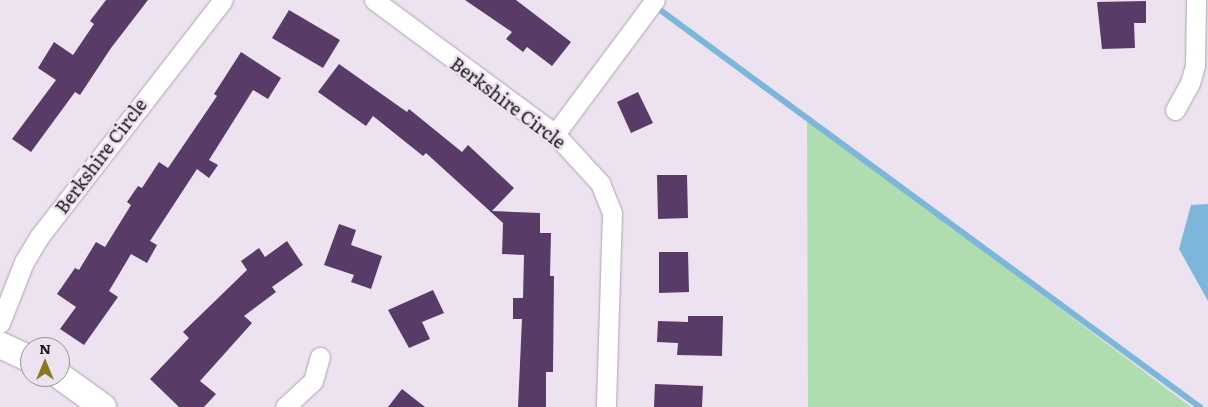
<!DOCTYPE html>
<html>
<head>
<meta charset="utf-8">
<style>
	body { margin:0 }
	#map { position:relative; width:1208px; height:407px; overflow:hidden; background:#ede2ef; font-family:Literata,serif }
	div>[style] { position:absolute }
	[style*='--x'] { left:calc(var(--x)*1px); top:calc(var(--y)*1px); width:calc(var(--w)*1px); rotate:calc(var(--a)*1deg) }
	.green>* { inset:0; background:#b0ddaf }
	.water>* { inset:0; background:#7cb6da }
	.stream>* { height:5.5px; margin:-2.75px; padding:0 2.75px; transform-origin:2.75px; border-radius:2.75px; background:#7cb6da }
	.building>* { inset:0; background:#593b68 }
	.roads { filter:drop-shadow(0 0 1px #aea3b0) drop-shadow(0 0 1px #aea3b0) }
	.street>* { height:19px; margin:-9.5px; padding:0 9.5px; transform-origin:9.5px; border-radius:9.5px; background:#fff }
	.secondary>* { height:26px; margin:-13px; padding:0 13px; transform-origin:13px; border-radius:13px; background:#fff }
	span { translate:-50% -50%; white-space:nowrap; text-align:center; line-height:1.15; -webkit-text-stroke:5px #ede2ef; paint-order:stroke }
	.street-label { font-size:18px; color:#1c181c }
	.north { position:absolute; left:20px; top:337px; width:50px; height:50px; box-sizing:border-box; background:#ede2ef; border:1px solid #99919b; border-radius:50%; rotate:0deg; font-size:14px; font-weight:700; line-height:20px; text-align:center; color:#1c181c }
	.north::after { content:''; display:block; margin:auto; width:18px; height:22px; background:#89791e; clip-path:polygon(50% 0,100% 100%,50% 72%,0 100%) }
</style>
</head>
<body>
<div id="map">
	<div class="green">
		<i style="clip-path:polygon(807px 118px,1191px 407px,808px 407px)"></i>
	</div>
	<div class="water">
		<i style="clip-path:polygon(1208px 204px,1208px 301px,1179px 249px,1191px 205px)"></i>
	</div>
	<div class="stream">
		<i style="--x:655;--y:6;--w:677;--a:36.34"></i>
	</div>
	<div class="building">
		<i style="clip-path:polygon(106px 0,148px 0,111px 48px,80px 95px,75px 92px,31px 152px,12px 139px,56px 80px,38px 68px,54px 42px,73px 55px,94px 24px,90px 21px)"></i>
		<i style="clip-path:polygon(465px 0,516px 0,571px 42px,552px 66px,527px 47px,523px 52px,506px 39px,512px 32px)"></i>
		<i style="clip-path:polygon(1146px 1px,1146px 23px,1134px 23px,1135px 48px,1102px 49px,1097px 2px)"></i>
		<i style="clip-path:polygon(289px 10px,340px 40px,323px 68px,272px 38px)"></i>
		<i style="clip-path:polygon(241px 52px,281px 78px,268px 99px,253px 90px,209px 160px,218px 165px,209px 178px,197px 169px,150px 241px,157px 245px,147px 263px,131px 254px,109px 291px,118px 297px,84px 345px,60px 329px,76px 307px,57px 294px,75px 268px,79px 270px,96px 242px,105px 247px,131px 205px,127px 202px,138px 186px,142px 188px,159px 162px,168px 168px,217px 96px,214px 94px)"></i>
		<i style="clip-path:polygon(339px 64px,407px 112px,409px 109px,462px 152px,468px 145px,514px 188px,492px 211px,540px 213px,540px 233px,551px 233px,550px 276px,554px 276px,553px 372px,546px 372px,546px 407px,518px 407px,522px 319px,513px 319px,513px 298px,523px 298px,524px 255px,502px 254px,503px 223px,426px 153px,423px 156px,373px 116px,366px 126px,318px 92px)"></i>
		<i style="clip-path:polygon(638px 92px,653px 123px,631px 133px,617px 102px)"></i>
		<i style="clip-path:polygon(657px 175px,687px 175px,688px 218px,658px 219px)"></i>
		<i style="clip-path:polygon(339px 224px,356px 230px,351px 245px,382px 256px,371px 289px,351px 282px,354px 275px,324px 265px)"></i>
		<i style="clip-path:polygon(287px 241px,303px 265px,272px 287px,276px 292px,244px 316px,252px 323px,200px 381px,216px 394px,204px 407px,179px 407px,150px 379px,189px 338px,183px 332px,247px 270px,241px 261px,259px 248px,265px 257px)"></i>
		<i style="clip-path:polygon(659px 252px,688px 252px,689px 292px,659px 293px)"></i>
		<i style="clip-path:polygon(433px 290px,444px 313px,422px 322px,430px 339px,409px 348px,388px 310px)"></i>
		<i style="clip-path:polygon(688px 316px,723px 316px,722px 356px,677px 355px,678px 343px,657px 342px,658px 321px,688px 322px)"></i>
		<i style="clip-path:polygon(655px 384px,703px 386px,702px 407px,654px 407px)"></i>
		<i style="clip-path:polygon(402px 389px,425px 407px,388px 407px)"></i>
	</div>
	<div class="roads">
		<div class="street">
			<i style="--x:374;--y:0;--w:225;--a:36.5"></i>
			<i style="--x:555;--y:134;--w:67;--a:47.4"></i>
			<i style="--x:600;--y:183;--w:32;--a:68"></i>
			<i style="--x:612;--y:213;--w:194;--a:91.8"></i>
			<i style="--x:1175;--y:110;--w:31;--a:-61"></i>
			<i style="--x:1190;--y:83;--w:19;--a:-74"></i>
			<i style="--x:1195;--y:65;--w:65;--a:-89.1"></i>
			<i style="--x:555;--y:134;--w:167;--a:-53.3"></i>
			<i style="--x:0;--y:323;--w:66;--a:-68.5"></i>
			<i style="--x:24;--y:262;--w:29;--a:-59"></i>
			<i style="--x:39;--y:237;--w:300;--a:-52.2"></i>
			<i style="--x:285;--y:407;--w:38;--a:-43"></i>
			<i style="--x:313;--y:381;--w:25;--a:-74"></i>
		</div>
		<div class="secondary">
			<i style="--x:0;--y:345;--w:33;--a:25"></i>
			<i style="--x:60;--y:376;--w:53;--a:35.8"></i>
		</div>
	</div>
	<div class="street-label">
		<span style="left:508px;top:103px;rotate:37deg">Berkshire Circle</span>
		<span style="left:101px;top:156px;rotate:-53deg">Berkshire Circle</span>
	</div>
	<div class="north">N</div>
</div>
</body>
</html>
